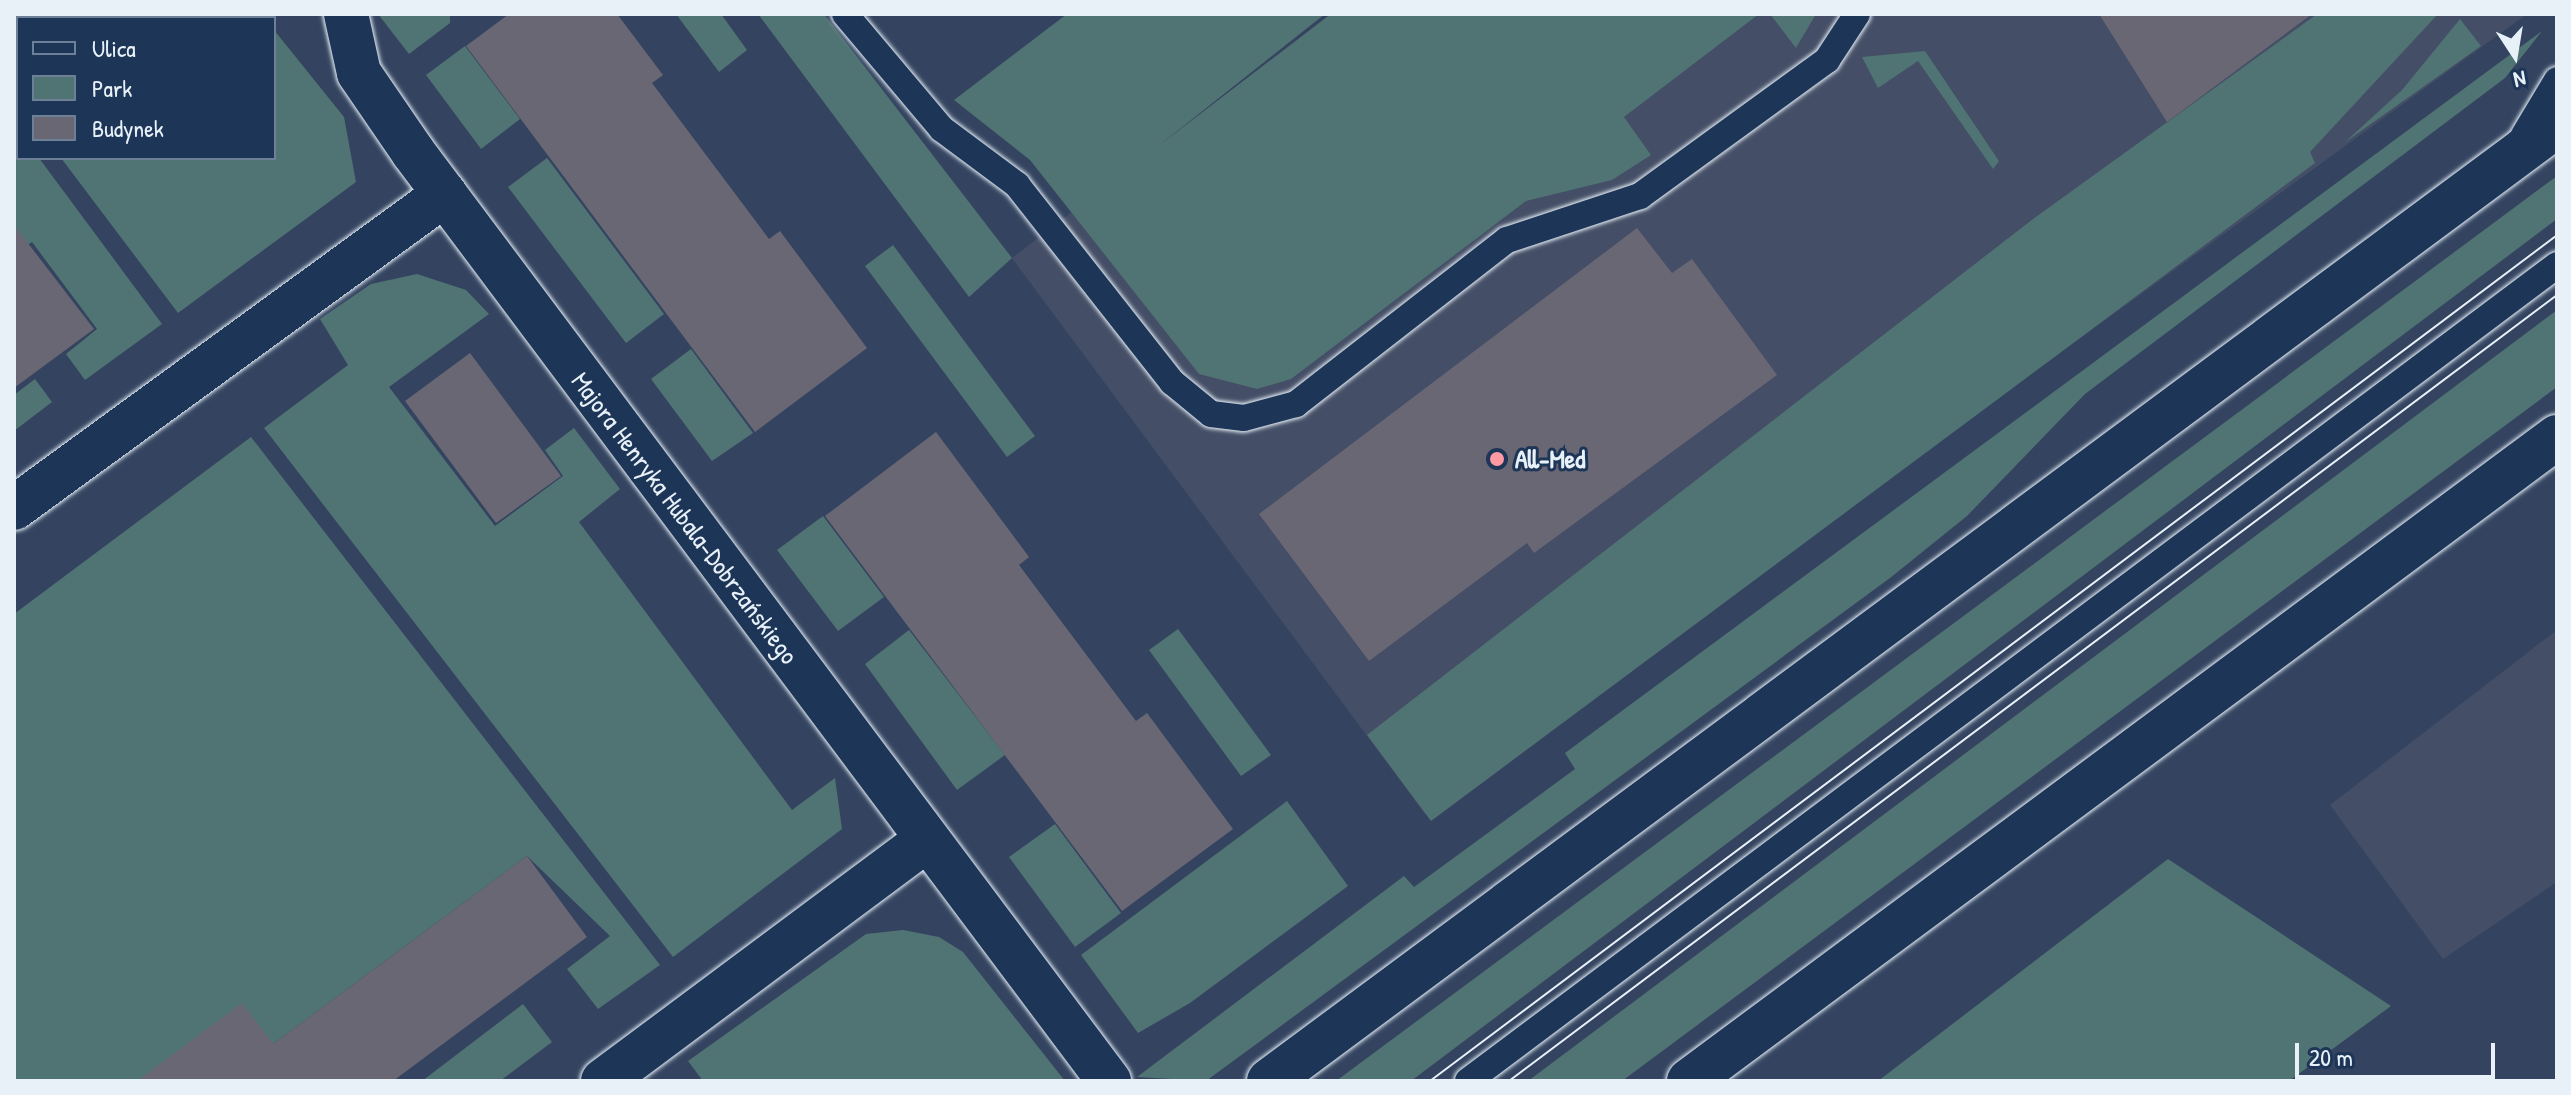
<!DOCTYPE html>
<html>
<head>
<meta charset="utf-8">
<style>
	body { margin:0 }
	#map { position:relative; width:2571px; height:1095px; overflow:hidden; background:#344460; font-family:"Patrick Hand",sans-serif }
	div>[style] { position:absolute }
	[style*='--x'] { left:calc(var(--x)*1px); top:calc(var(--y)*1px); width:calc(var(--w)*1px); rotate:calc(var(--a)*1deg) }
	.built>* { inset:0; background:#444e66 }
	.green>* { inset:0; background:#507373 }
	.building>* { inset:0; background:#6a6774 }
	.roads { filter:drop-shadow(0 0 2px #e8f1f8) drop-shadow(0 0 2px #e8f1f8) }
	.service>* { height:26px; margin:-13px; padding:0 13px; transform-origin:13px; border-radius:13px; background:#1d3557 }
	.minor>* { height:44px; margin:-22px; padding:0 22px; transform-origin:22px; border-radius:22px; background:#1d3557 }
	.tertiary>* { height:44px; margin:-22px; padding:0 22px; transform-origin:22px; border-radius:22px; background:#1d3557 }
	.tram>* { height:2px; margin:-1px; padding:0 1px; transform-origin:1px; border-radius:1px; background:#e8f1f8 }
	.dots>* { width:22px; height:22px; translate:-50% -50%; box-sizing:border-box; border:4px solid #1d3557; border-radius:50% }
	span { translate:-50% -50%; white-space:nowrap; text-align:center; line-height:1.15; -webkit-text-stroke:6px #1d3557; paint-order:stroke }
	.poi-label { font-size:26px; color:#e8f1f8; font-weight:700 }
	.left { translate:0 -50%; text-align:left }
	.street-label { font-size:26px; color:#e8f1f8 }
	.frame { position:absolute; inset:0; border:16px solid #e8f1f8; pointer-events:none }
	.legend { position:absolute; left:16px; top:16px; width:260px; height:144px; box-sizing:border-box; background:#1d3557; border:2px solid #6e8097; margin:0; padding:10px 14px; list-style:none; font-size:24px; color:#e8f1f8 }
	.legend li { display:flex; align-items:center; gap:16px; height:40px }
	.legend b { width:40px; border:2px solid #6e8097 }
	.north { position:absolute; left:2475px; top:16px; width:80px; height:80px; -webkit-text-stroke:6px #1d3557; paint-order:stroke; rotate:168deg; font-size:22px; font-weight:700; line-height:32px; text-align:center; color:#e8f1f8 }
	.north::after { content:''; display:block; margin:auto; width:28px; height:36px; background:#e8f1f8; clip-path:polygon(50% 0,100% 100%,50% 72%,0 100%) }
	.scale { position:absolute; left:2295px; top:1043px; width:200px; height:36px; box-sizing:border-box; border:4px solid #e8f1f8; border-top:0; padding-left:10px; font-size:24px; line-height:28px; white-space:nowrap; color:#e8f1f8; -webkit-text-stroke:6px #1d3557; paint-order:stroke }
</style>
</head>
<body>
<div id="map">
	<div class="built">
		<i style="clip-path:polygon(1330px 14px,2527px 14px,1425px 814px,1012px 258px)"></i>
		<i style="clip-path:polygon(2557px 630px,2557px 882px,2443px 959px,2330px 805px)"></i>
	</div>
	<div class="green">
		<i style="clip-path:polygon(14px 14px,261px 14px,265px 18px,18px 18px,18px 100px)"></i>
		<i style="clip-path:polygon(378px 14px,450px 14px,450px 23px,409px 54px)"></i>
		<i style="clip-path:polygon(676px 14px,721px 14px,747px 50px,719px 72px)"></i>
		<i style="clip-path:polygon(758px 14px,824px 14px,1012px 258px,969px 297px)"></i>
		<i style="clip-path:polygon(1067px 14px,1325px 14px,1157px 147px,1331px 14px,1759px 14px,1624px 117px,1651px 155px,1612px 180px,1526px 201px,1291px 379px,1257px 389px,1199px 374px,1030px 160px,954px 100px)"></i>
		<i style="clip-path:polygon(1770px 14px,1816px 14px,1796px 48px)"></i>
		<i style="clip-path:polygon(2317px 14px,2438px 14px,2310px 152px,2315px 163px,1431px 821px,1367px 735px,2033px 219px)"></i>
		<i style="clip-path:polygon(2460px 19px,2481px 46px,2344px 143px,2402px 90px)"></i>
		<i style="clip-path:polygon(274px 30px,344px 117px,356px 182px,178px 313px,61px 158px,274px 158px)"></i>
		<i style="clip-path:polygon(2542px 31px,2505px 78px,2085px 394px,1967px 516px,1890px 578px,1206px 1081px,1137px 1077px,1404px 876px,1414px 887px,1575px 769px,1565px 753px)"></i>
		<i style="clip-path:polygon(465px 46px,520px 119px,481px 149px,426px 75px)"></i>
		<i style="clip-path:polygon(1925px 51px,1999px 161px,1993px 169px,1918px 61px,1878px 88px,1862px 57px)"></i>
		<i style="clip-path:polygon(14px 124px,18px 158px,39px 158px,162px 324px,85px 380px,66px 354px,97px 329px,32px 242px,14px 254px)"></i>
		<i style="clip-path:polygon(547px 158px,664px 314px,626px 343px,508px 187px)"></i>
		<i style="clip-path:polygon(2557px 176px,2557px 219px,1411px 1081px,1336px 1081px)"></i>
		<i style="clip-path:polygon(893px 245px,1035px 436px,1007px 457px,865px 266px)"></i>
		<i style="clip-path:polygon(417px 274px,466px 290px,489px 314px,389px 387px,495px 526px,563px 476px,545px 450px,574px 428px,620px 489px,579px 522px,792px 810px,835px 778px,842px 829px,673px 957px,264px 428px,348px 365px,320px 319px,371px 284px)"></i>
		<i style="clip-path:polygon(2557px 310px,2557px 387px,1622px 1081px,1528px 1081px)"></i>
		<i style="clip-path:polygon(691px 349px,753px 433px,712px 461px,651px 379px)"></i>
		<i style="clip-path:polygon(35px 379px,52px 402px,14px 431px,14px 395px)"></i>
		<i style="clip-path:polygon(251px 437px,660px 965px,598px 1009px,567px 969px,610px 936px,527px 856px,273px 1044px,137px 1081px,14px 1081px,14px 614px)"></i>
		<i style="clip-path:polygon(823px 516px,884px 597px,838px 631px,777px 550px)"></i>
		<i style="clip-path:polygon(1178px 629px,1271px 755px,1241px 776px,1149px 650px)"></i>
		<i style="clip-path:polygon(909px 630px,1005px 755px,957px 790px,865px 664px)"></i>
		<i style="clip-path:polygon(1287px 801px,1348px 886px,1190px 1003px,1138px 1033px,1081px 955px)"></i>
		<i style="clip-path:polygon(1055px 824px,1121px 913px,1075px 947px,1009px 857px)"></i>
		<i style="clip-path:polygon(2168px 859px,2391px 1006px,2289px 1081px,1878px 1081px)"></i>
		<i style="clip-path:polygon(903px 930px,939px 937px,963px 952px,1065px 1081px,703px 1081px,688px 1061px,866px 934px)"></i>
		<i style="clip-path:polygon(523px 1004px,552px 1042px,500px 1081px,422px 1081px)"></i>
	</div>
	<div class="building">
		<i style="clip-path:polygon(509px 14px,617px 14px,663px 75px,652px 83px,769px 239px,780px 231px,867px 348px,755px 432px,466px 46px)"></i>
		<i style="clip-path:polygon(2099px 14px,2312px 14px,2167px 122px)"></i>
		<i style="clip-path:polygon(14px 225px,94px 329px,14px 388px)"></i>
		<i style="clip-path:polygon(1637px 228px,1672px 273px,1692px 259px,1777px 375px,1534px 553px,1527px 543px,1369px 661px,1259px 514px)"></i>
		<i style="clip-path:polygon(470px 353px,561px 476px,496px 523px,405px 401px)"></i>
		<i style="clip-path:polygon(936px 432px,1029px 557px,1019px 565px,1136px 721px,1147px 713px,1233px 829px,1122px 911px,825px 516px)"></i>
		<i style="clip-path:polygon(527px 856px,587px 937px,393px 1081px,137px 1081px,242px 1003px,273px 1044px)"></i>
	</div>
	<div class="roads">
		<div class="service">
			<i style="--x:845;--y:14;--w:150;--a:49.9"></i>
			<i style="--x:942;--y:129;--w:94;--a:36.7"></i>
			<i style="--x:1017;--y:185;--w:251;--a:51.8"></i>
			<i style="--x:1172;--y:382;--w:50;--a:39.4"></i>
			<i style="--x:1211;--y:414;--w:33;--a:7"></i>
			<i style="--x:1244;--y:418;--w:54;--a:-15.1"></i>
			<i style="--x:1296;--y:404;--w:267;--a:-37.9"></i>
			<i style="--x:1507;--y:240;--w:140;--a:-18.3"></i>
			<i style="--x:1640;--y:196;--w:231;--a:-36"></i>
			<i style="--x:1827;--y:60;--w:55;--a:-56.9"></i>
			<i style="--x:2524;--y:135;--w:64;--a:-59"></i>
			<i style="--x:1468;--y:1081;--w:1361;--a:-36.84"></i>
		</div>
		<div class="minor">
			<i style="--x:346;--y:14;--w:60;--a:77.6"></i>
			<i style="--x:359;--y:73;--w:96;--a:55.6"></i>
			<i style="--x:413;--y:152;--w:1161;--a:53.16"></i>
			<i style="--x:14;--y:508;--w:533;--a:-36.07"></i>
			<i style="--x:603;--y:1081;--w:403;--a:-36.7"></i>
		</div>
		<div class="tertiary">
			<i style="--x:1269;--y:1081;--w:1604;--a:-36.58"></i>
			<i style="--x:1689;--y:1081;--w:1081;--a:-36.57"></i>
		</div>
	</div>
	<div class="tram">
		<i style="--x:1430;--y:1081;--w:1409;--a:-36.89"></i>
		<i style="--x:1509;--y:1081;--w:1310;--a:-36.87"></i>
	</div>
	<div class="dots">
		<i style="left:1497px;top:459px;background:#ff9aa2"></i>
	</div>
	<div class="poi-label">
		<span class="left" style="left:1515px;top:459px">All-Med</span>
	</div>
	<div class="street-label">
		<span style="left:685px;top:518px;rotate:53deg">Majora Henryka Hubala-Dobrzańskiego</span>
	</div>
	<div class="frame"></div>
	<ul class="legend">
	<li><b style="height:10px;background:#1d3557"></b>Ulica</li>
	<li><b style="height:22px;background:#507373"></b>Park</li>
	<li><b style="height:22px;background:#6a6774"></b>Budynek</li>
	</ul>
	<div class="north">N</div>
	<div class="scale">20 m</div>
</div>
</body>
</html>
